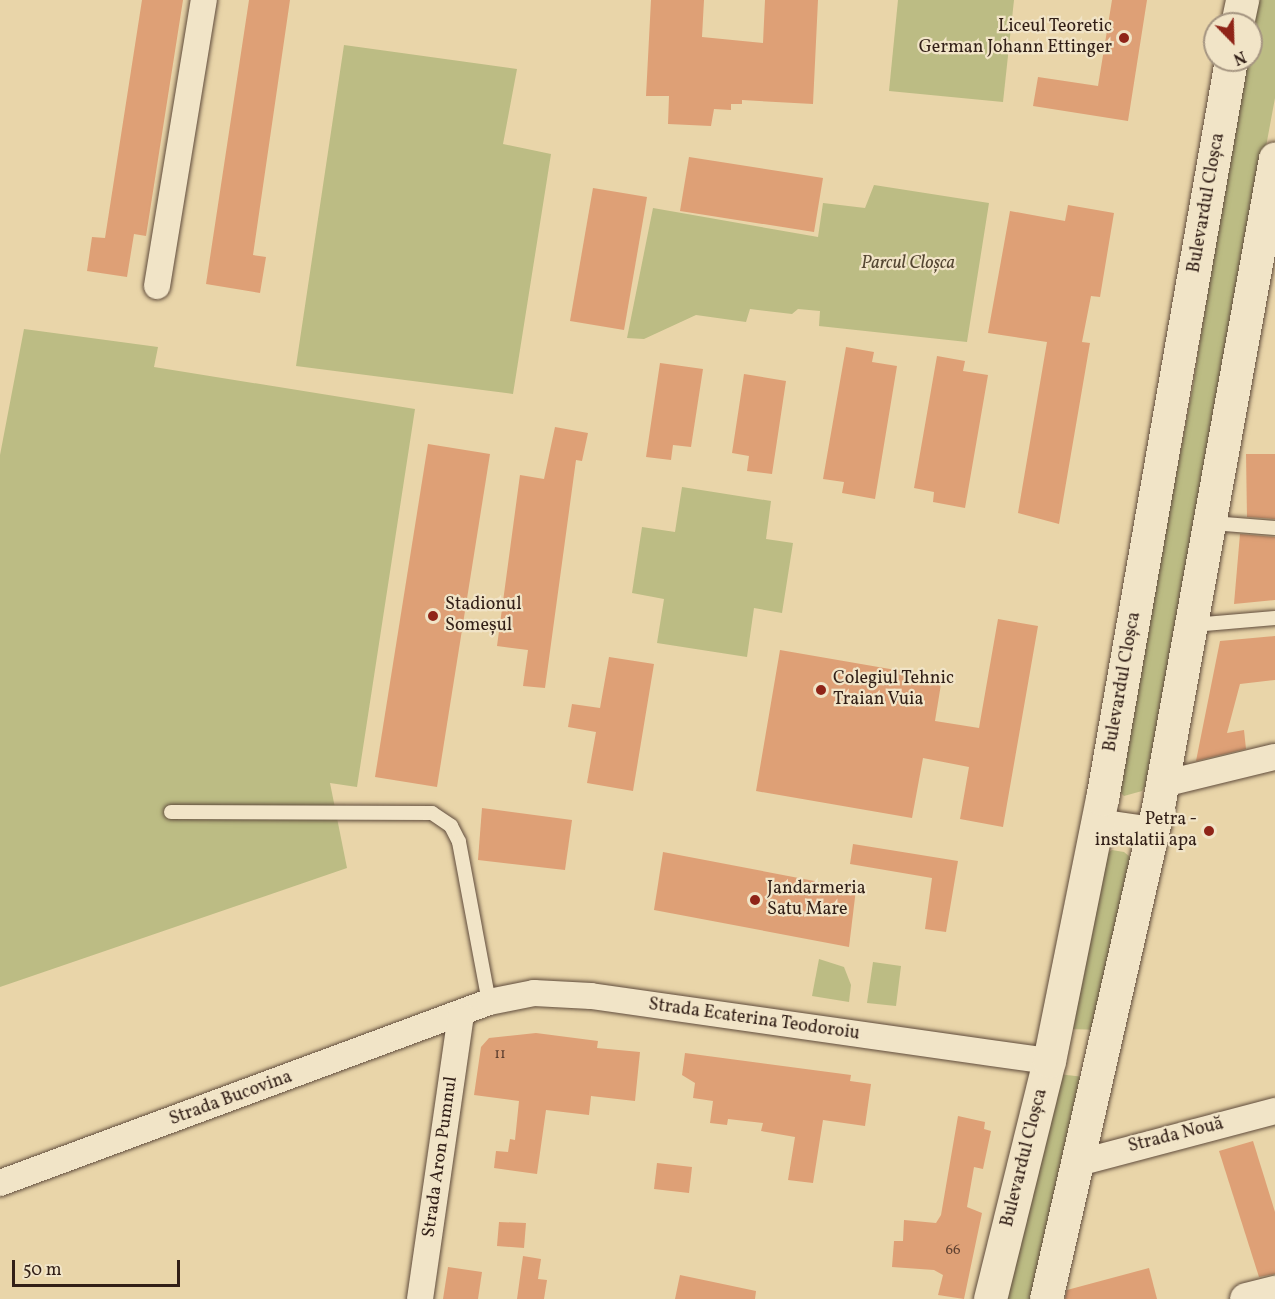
<!DOCTYPE html>
<html>
<head>
<meta charset="utf-8">
<style>
	body { margin:0 }
	#map { position:relative; width:1275px; height:1299px; overflow:hidden; background:#e9d5a9; font-family:Vollkorn,serif }
	div>[style] { position:absolute }
	[style*='--x'] { left:calc(var(--x)*1px); top:calc(var(--y)*1px); width:calc(var(--w)*1px); rotate:calc(var(--a)*1deg) }
	.green>* { inset:0; background:#bcbc84 }
	.building>* { inset:0; background:#dea076 }
	.roads { filter:drop-shadow(0 0 2px #604c3c) drop-shadow(0 0 2px #604c3c) }
	.lane>* { height:14px; margin:-7px; padding:0 7px; transform-origin:7px; border-radius:7px; background:#f1e4c7 }
	.street>* { height:26px; margin:-13px; padding:0 13px; transform-origin:13px; border-radius:13px; background:#f1e4c7 }
	.secondary>* { height:33px; margin:-16.5px; padding:0 16.5px; transform-origin:16.5px; border-radius:16.5px; background:#f1e4c7 }
	.dots>* { width:16px; height:16px; translate:-50% -50%; box-sizing:border-box; border:3px solid #f1e4c7; border-radius:50% }
	span { translate:-50% -50%; white-space:nowrap; text-align:center; line-height:1.15; -webkit-text-stroke:4.5px #f1e4c7; paint-order:stroke }
	.number-label { font-size:15px; color:#5d3f2f }
	.number-label span { -webkit-text-stroke-width:0 }
	.poi-label { font-size:18px; color:#321f17 }
	.right { translate:-100% -50%; text-align:right }
	.left { translate:0 -50%; text-align:left }
	.street-label { font-size:18px; color:#321f17 }
	.park-label { font-size:18px; color:#544632; font-style:italic }
	.north { position:absolute; left:1203px; top:12px; width:60px; height:60px; box-sizing:border-box; background:#f1e4c7; border:2px solid #a59581; border-radius:50%; rotate:157deg; font-size:16px; font-weight:700; line-height:24px; text-align:center; color:#321f17 }
	.north::after { content:''; display:block; margin:auto; width:21px; height:27px; background:#8f2418; clip-path:polygon(50% 0,100% 100%,50% 72%,0 100%) }
	.scale { position:absolute; left:12px; top:1260px; width:168px; height:27px; box-sizing:border-box; border:3px solid #321f17; border-top:0; padding-left:8px; font-size:18px; line-height:21px; white-space:nowrap; color:#321f17; -webkit-text-stroke:4px #f1e4c7; paint-order:stroke }
</style>
</head>
<body>
<div id="map">
	<div class="green">
		<i style="clip-path:polygon(898px 0,1014px 0,1003px 102px,889px 91px)"></i>
		<i style="clip-path:polygon(1253px 0,1275px 0,1275px 98px,1148px 783px,1142px 791px,1124px 796px,1116px 788px,1193px 386px,1244px 60px,1251px 60px)"></i>
		<i style="clip-path:polygon(344px 45px,517px 69px,503px 144px,551px 154px,513px 394px,296px 366px)"></i>
		<i style="clip-path:polygon(874px 185px,989px 203px,967px 342px,819px 326px,820px 311px,798px 309px,792px 314px,750px 309px,746px 322px,696px 315px,644px 339px,627px 338px,653px 208px,818px 237px,823px 203px,865px 208px)"></i>
		<i style="clip-path:polygon(24px 329px,158px 347px,154px 367px,415px 409px,357px 787px,330px 783px,347px 868px,0 987px,0 455px)"></i>
		<i style="clip-path:polygon(682px 487px,771px 501px,766px 539px,793px 543px,782px 613px,754px 608px,747px 657px,657px 643px,664px 599px,632px 593px,642px 527px,675px 532px)"></i>
		<i style="clip-path:polygon(1112px 850px,1124px 852px,1135px 861px,1102px 1030px,1069px 1029px,1103px 856px)"></i>
		<i style="clip-path:polygon(819px 959px,844px 967px,851px 985px,849px 1002px,812px 996px)"></i>
		<i style="clip-path:polygon(873px 962px,901px 966px,896px 1006px,867px 1003px)"></i>
		<i style="clip-path:polygon(1058px 1074px,1093px 1078px,1041px 1299px,996px 1299px)"></i>
	</div>
	<div class="building">
		<i style="clip-path:polygon(142px 0,183px 0,146px 236px,134px 234px,127px 277px,87px 271px,92px 237px,105px 238px)"></i>
		<i style="clip-path:polygon(249px 0,290px 0,253px 255px,266px 257px,260px 293px,206px 284px)"></i>
		<i style="clip-path:polygon(651px 0,704px 0,702px 37px,763px 43px,765px 0,818px 0,813px 104px,742px 100px,742px 104px,731px 104px,731px 110px,714px 109px,711px 126px,668px 124px,669px 96px,646px 96px)"></i>
		<i style="clip-path:polygon(1112px 0,1147px 0,1128px 121px,1033px 106px,1038px 77px,1098px 86px)"></i>
		<i style="clip-path:polygon(689px 157px,823px 178px,814px 232px,680px 211px)"></i>
		<i style="clip-path:polygon(593px 188px,647px 197px,624px 330px,570px 321px)"></i>
		<i style="clip-path:polygon(1068px 205px,1114px 213px,1100px 297px,1091px 296px,1082px 342px,1090px 343px,1059px 524px,1018px 513px,1047px 342px,988px 333px,1010px 211px,1065px 221px)"></i>
		<i style="clip-path:polygon(846px 347px,874px 352px,872px 362px,897px 366px,875px 499px,842px 493px,844px 482px,823px 479px)"></i>
		<i style="clip-path:polygon(937px 356px,965px 361px,963px 371px,988px 375px,965px 508px,933px 502px,934px 492px,914px 488px)"></i>
		<i style="clip-path:polygon(660px 363px,703px 369px,691px 447px,673px 445px,671px 460px,646px 457px)"></i>
		<i style="clip-path:polygon(744px 374px,786px 381px,772px 474px,747px 471px,749px 456px,732px 453px)"></i>
		<i style="clip-path:polygon(555px 427px,588px 433px,582px 461px,576px 460px,545px 688px,523px 686px,528px 650px,497px 646px,520px 475px,544px 479px)"></i>
		<i style="clip-path:polygon(428px 444px,490px 454px,437px 787px,375px 777px)"></i>
		<i style="clip-path:polygon(1246px 454px,1275px 454px,1275px 519px,1247px 517px)"></i>
		<i style="clip-path:polygon(1240px 534px,1275px 537px,1275px 600px,1234px 604px)"></i>
		<i style="clip-path:polygon(998px 619px,1038px 626px,1003px 827px,960px 819px,969px 767px,923px 758px,912px 818px,756px 791px,780px 650px,942px 678px,935px 721px,979px 728px)"></i>
		<i style="clip-path:polygon(1275px 636px,1275px 680px,1240px 684px,1227px 733px,1244px 730px,1246px 749px,1196px 761px,1220px 641px)"></i>
		<i style="clip-path:polygon(609px 657px,654px 664px,633px 791px,587px 783px,596px 732px,568px 727px,572px 704px,600px 708px)"></i>
		<i style="clip-path:polygon(482px 808px,572px 820px,565px 870px,478px 860px)"></i>
		<i style="clip-path:polygon(853px 844px,958px 861px,946px 932px,925px 929px,932px 878px,850px 864px)"></i>
		<i style="clip-path:polygon(663px 852px,856px 889px,849px 947px,654px 910px)"></i>
		<i style="clip-path:polygon(536px 1033px,598px 1041px,597px 1048px,640px 1052px,635px 1101px,591px 1096px,589px 1115px,546px 1110px,537px 1174px,494px 1168px,496px 1151px,508px 1152px,510px 1139px,515px 1140px,519px 1101px,474px 1095px,481px 1047px,489px 1038px)"></i>
		<i style="clip-path:polygon(685px 1053px,851px 1075px,850px 1081px,871px 1084px,865px 1126px,823px 1120px,813px 1183px,788px 1180px,795px 1137px,761px 1131px,763px 1123px,728px 1119px,727px 1125px,710px 1123px,713px 1101px,693px 1098px,695px 1083px,682px 1075px)"></i>
		<i style="clip-path:polygon(958px 1116px,985px 1122px,984px 1129px,991px 1131px,983px 1169px,974px 1167px,967px 1207px,982px 1213px,964px 1299px,938px 1295px,943px 1275px,934px 1270px,892px 1267px,894px 1241px,903px 1241px,904px 1220px,936px 1223px,941px 1215px)"></i>
		<i style="clip-path:polygon(1253px 1141px,1275px 1212px,1275px 1274px,1259px 1277px,1219px 1151px)"></i>
		<i style="clip-path:polygon(657px 1163px,692px 1167px,689px 1193px,654px 1189px)"></i>
		<i style="clip-path:polygon(499px 1222px,526px 1223px,524px 1248px,497px 1246px)"></i>
		<i style="clip-path:polygon(523px 1256px,541px 1259px,538px 1279px,547px 1280px,544px 1299px,517px 1299px)"></i>
		<i style="clip-path:polygon(448px 1267px,482px 1272px,478px 1299px,443px 1299px)"></i>
		<i style="clip-path:polygon(1149px 1268px,1157px 1299px,1065px 1299px,1067px 1290px)"></i>
		<i style="clip-path:polygon(680px 1275px,756px 1291px,755px 1299px,675px 1299px)"></i>
	</div>
	<div class="roads">
		<div class="lane">
			<i style="--x:1212;--y:523;--w:63;--a:4.5"></i>
			<i style="--x:1193;--y:625;--w:82;--a:-4.9"></i>
			<i style="--x:171;--y:812;--w:261;--a:0.2"></i>
			<i style="--x:432;--y:813;--w:23;--a:34"></i>
			<i style="--x:451;--y:826;--w:18;--a:63"></i>
			<i style="--x:459;--y:842;--w:163;--a:79.4"></i>
		</div>
		<div class="street">
			<i style="--x:157;--y:286;--w:290;--a:-80.7"></i>
			<i style="--x:1163;--y:784;--w:115;--a:-13.6"></i>
			<i style="--x:1098;--y:822;--w:56;--a:8.3"></i>
			<i style="--x:1078;--y:1163;--w:204;--a:-14.8"></i>
			<i style="--x:0;--y:1183;--w:521;--a:-20.31"></i>
			<i style="--x:489;--y:1002;--w:46;--a:-11.3"></i>
			<i style="--x:534;--y:993;--w:57;--a:3"></i>
			<i style="--x:591;--y:996;--w:463;--a:8.1"></i>
			<i style="--x:420;--y:1299;--w:287;--a:-81.8"></i>
		</div>
		<div class="secondary">
			<i style="--x:1237;--y:24;--w:25;--a:-78"></i>
			<i style="--x:990;--y:1299;--w:245;--a:-76.1"></i>
			<i style="--x:1049;--y:1061;--w:267;--a:-78.6"></i>
			<i style="--x:1102;--y:799;--w:750;--a:-80.1"></i>
			<i style="--x:1046;--y:1299;--w:505;--a:-77.18"></i>
			<i style="--x:1158;--y:807;--w:659;--a:-79.78"></i>
			<i style="--x:1246;--y:1299;--w:30;--a:-14"></i>
		</div>
	</div>
	<div class="dots">
		<i style="left:1124px;top:38px;background:#8f2418"></i>
		<i style="left:433px;top:616px;background:#8f2418"></i>
		<i style="left:821px;top:690px;background:#8f2418"></i>
		<i style="left:1209px;top:831px;background:#8f2418"></i>
		<i style="left:755px;top:900px;background:#8f2418"></i>
	</div>
	<div class="number-label">
		<span style="left:500px;top:1055px">11</span>
		<span style="left:953px;top:1251px">66</span>
	</div>
	<div class="poi-label">
		<span class="right" style="left:1112px;top:38px">Liceul Teoretic<br>German Johann Ettinger</span>
		<span class="left" style="left:445px;top:616px">Stadionul<br>Someșul</span>
		<span class="left" style="left:833px;top:690px">Colegiul Tehnic<br>Traian Vuia</span>
		<span class="right" style="left:1197px;top:831px">Petra -<br>instalatii apa</span>
		<span class="left" style="left:767px;top:900px">Jandarmeria<br>Satu Mare</span>
	</div>
	<div class="street-label">
		<span style="left:1207px;top:203px;rotate:-80deg">Bulevardul Cloșca</span>
		<span style="left:1123px;top:682px;rotate:-80deg">Bulevardul Cloșca</span>
		<span style="left:754px;top:1020px;rotate:8deg">Strada Ecaterina Teodoroiu</span>
		<span style="left:231px;top:1099px;rotate:-20deg">Strada Bucovina</span>
		<span style="left:1176px;top:1136px;rotate:-14deg">Strada Nouă</span>
		<span style="left:441px;top:1157px;rotate:-82deg">Strada Aron Pumnul</span>
		<span style="left:1025px;top:1158px;rotate:-76deg">Bulevardul Cloșca</span>
	</div>
	<div class="park-label">
		<span style="left:908px;top:264px">Parcul Cloșca</span>
	</div>
	<div class="north">N</div>
	<div class="scale">50 m</div>
</div>
</body>
</html>
